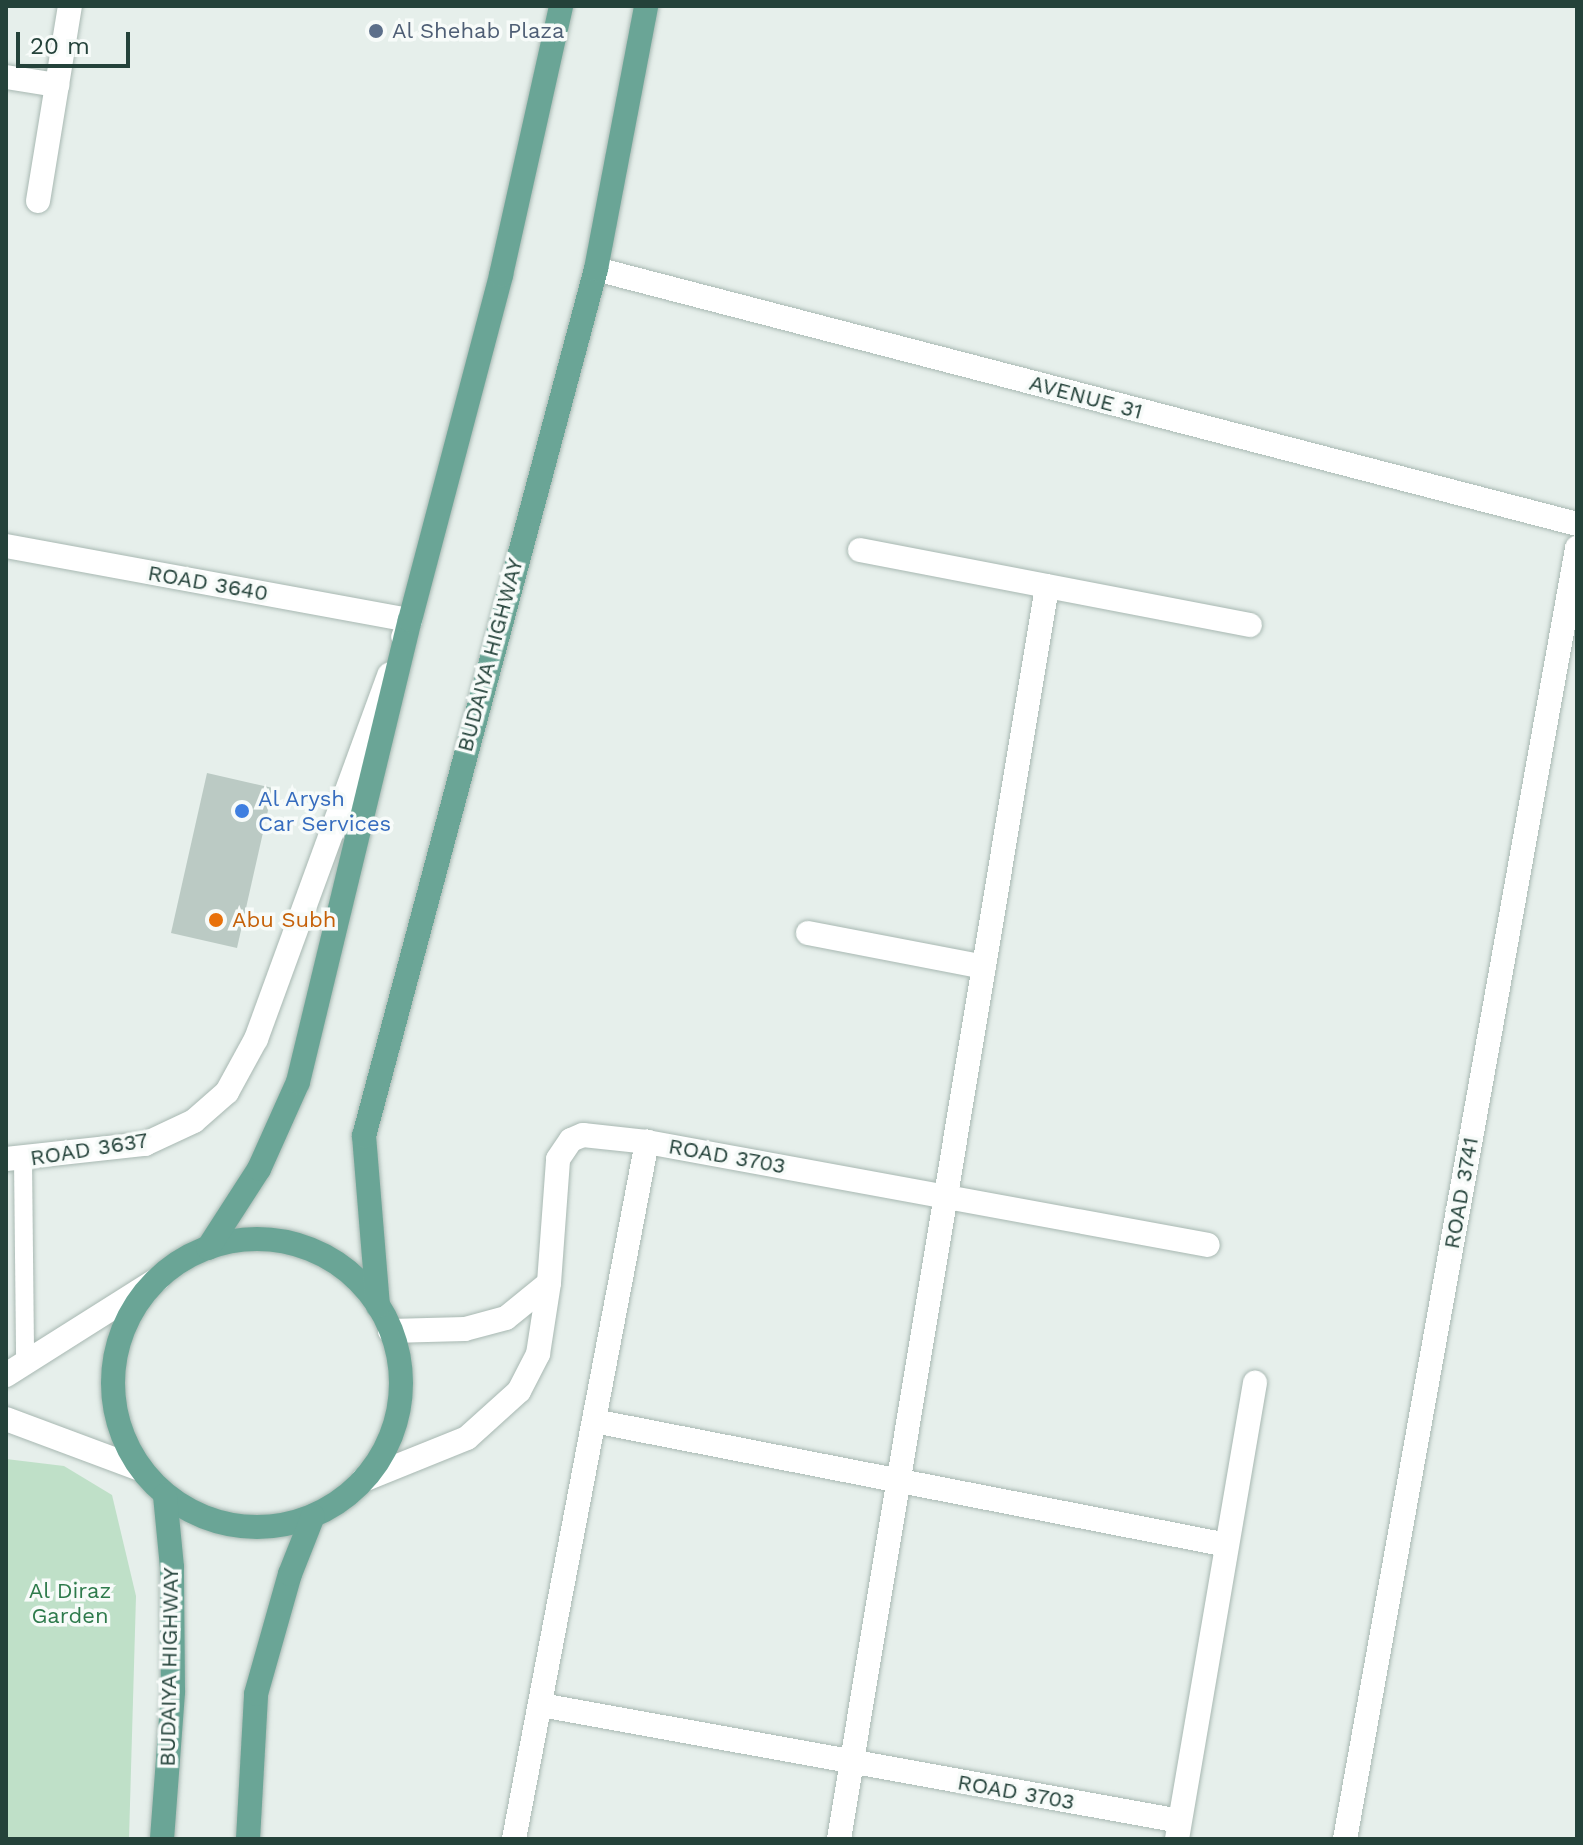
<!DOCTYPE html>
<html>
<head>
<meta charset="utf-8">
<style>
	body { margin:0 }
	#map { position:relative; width:1583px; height:1845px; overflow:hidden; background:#e6efeb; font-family:"Work Sans",sans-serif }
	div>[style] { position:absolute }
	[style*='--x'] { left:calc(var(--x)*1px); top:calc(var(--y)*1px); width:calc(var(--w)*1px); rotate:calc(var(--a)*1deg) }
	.green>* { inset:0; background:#bfe0c8 }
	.building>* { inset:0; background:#bbcac4 }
	.roads { filter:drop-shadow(0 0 2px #a8b8b2) drop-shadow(0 0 2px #a8b8b2) }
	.lane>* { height:18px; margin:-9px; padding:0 9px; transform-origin:9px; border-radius:9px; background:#fff }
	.street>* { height:24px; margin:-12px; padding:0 12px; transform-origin:12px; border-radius:12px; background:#fff }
	.primary>* { height:24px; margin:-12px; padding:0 12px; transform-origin:12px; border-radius:12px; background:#6aa596 }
	.primary>.ring { margin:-12px; padding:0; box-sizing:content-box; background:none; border:24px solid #6aa596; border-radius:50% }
	.dots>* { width:22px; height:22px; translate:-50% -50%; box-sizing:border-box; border:4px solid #f7fbf9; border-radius:50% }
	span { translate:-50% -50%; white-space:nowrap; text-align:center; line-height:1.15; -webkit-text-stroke:7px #f7fbf9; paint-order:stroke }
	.service-label { font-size:22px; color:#4e5e75 }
	.left { translate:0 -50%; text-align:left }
	.street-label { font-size:22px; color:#24423a }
	.shop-label { font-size:22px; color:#366cbe }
	.food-label { font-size:22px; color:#c56008 }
	.park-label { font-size:22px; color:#2d7a4b }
	.frame { position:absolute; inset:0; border:8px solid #24423a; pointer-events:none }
	.scale { position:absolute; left:16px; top:32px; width:114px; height:36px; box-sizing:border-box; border:4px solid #24423a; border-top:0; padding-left:10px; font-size:24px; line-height:28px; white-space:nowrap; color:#24423a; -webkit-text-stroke:6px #f7fbf9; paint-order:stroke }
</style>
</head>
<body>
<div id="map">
	<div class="green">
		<i style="clip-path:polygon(6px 1459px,64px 1466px,112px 1495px,136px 1596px,129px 1839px,6px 1839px)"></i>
	</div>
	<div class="building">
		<i style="clip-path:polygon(207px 773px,273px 788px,237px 948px,171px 933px)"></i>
	</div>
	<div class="roads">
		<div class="lane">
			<i style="--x:23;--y:1159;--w:206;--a:89.4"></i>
		</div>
		<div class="street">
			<i style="--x:6;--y:77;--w:52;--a:8.9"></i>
			<i style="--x:38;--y:201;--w:198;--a:-80.7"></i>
			<i style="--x:596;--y:269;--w:1014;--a:14.57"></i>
			<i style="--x:6;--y:546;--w:411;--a:10.4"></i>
			<i style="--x:410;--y:620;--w:18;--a:112"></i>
			<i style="--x:860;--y:550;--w:397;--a:10.9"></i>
			<i style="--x:808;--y:933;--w:179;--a:10.9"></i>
			<i style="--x:6;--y:1159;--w:140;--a:-6.2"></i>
			<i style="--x:145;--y:1144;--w:54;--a:-25.1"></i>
			<i style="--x:194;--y:1121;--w:44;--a:-41.3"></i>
			<i style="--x:227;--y:1092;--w:60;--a:-61.3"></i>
			<i style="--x:256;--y:1039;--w:388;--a:-69.9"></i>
			<i style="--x:390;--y:1331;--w:75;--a:-1.5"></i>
			<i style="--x:465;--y:1329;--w:42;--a:-15"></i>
			<i style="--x:506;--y:1318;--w:55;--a:-39.1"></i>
			<i style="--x:6;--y:1375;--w:180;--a:-32.3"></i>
			<i style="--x:6;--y:1419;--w:143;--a:20.5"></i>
			<i style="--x:594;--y:1421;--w:645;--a:11.08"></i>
			<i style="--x:363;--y:1480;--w:112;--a:-22"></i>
			<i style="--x:467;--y:1438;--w:70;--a:-42.1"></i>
			<i style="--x:519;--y:1391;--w:42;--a:-62.8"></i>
			<i style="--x:538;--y:1354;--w:72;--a:-81.2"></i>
			<i style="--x:549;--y:1283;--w:124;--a:-85.8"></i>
			<i style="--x:558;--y:1159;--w:23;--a:-56"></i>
			<i style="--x:571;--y:1140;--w:13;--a:-23"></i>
			<i style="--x:583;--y:1135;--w:64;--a:6.2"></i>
			<i style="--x:647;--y:1142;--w:570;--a:10.4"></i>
			<i style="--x:541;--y:1705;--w:649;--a:10.29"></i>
			<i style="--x:514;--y:1839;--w:710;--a:-79.2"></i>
			<i style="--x:839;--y:1839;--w:1270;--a:-80.57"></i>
			<i style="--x:1177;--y:1839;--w:463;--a:-80.3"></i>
			<i style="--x:1345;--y:1839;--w:1312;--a:-79.81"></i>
		</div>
		<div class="primary">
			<i class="ring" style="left:113px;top:1239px;width:264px;height:264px"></i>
			<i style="--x:208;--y:1248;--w:94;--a:-57.2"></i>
			<i style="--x:259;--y:1169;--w:95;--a:-65.9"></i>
			<i style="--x:298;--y:1082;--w:475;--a:-76.4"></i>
			<i style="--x:410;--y:620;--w:357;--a:-75.2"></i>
			<i style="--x:501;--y:275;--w:276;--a:-77.4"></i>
			<i style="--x:378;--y:1306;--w:171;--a:-94.7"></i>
			<i style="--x:364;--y:1136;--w:898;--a:-75.02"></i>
			<i style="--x:596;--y:269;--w:268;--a:-79.2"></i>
			<i style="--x:162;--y:1839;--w:148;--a:-85.7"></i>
			<i style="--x:173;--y:1691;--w:124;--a:-90.5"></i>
			<i style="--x:172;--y:1567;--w:72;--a:-95.6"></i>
			<i style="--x:248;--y:1839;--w:145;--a:-86.8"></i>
			<i style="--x:256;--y:1694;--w:125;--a:-74.2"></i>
			<i style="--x:290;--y:1574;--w:62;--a:-68.4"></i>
		</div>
	</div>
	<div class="dots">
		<i style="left:376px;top:31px;background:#5c6f8a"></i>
		<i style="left:242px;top:811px;background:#3f7fe0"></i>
		<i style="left:216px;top:920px;background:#e8710a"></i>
	</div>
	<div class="service-label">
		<span class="left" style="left:392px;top:31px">Al Shehab Plaza</span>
	</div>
	<div class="street-label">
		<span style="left:1086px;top:397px;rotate:15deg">AVENUE 31</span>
		<span style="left:208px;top:583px;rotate:10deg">ROAD 3640</span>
		<span style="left:490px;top:655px;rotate:-75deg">BUDAIYA HIGHWAY</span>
		<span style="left:89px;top:1149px;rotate:-9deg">ROAD 3637</span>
		<span style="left:727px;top:1156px;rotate:10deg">ROAD 3703</span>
		<span style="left:1461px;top:1193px;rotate:-80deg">ROAD 3741</span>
		<span style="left:169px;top:1667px;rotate:-89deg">BUDAIYA HIGHWAY</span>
		<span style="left:1016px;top:1792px;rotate:10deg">ROAD 3703</span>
	</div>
	<div class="shop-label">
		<span class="left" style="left:258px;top:811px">Al Arysh<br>Car Services</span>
	</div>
	<div class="food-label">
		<span class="left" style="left:232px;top:920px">Abu Subh</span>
	</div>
	<div class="park-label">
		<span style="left:70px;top:1603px">Al Diraz<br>Garden</span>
	</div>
	<div class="frame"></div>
	<div class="scale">20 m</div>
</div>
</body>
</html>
